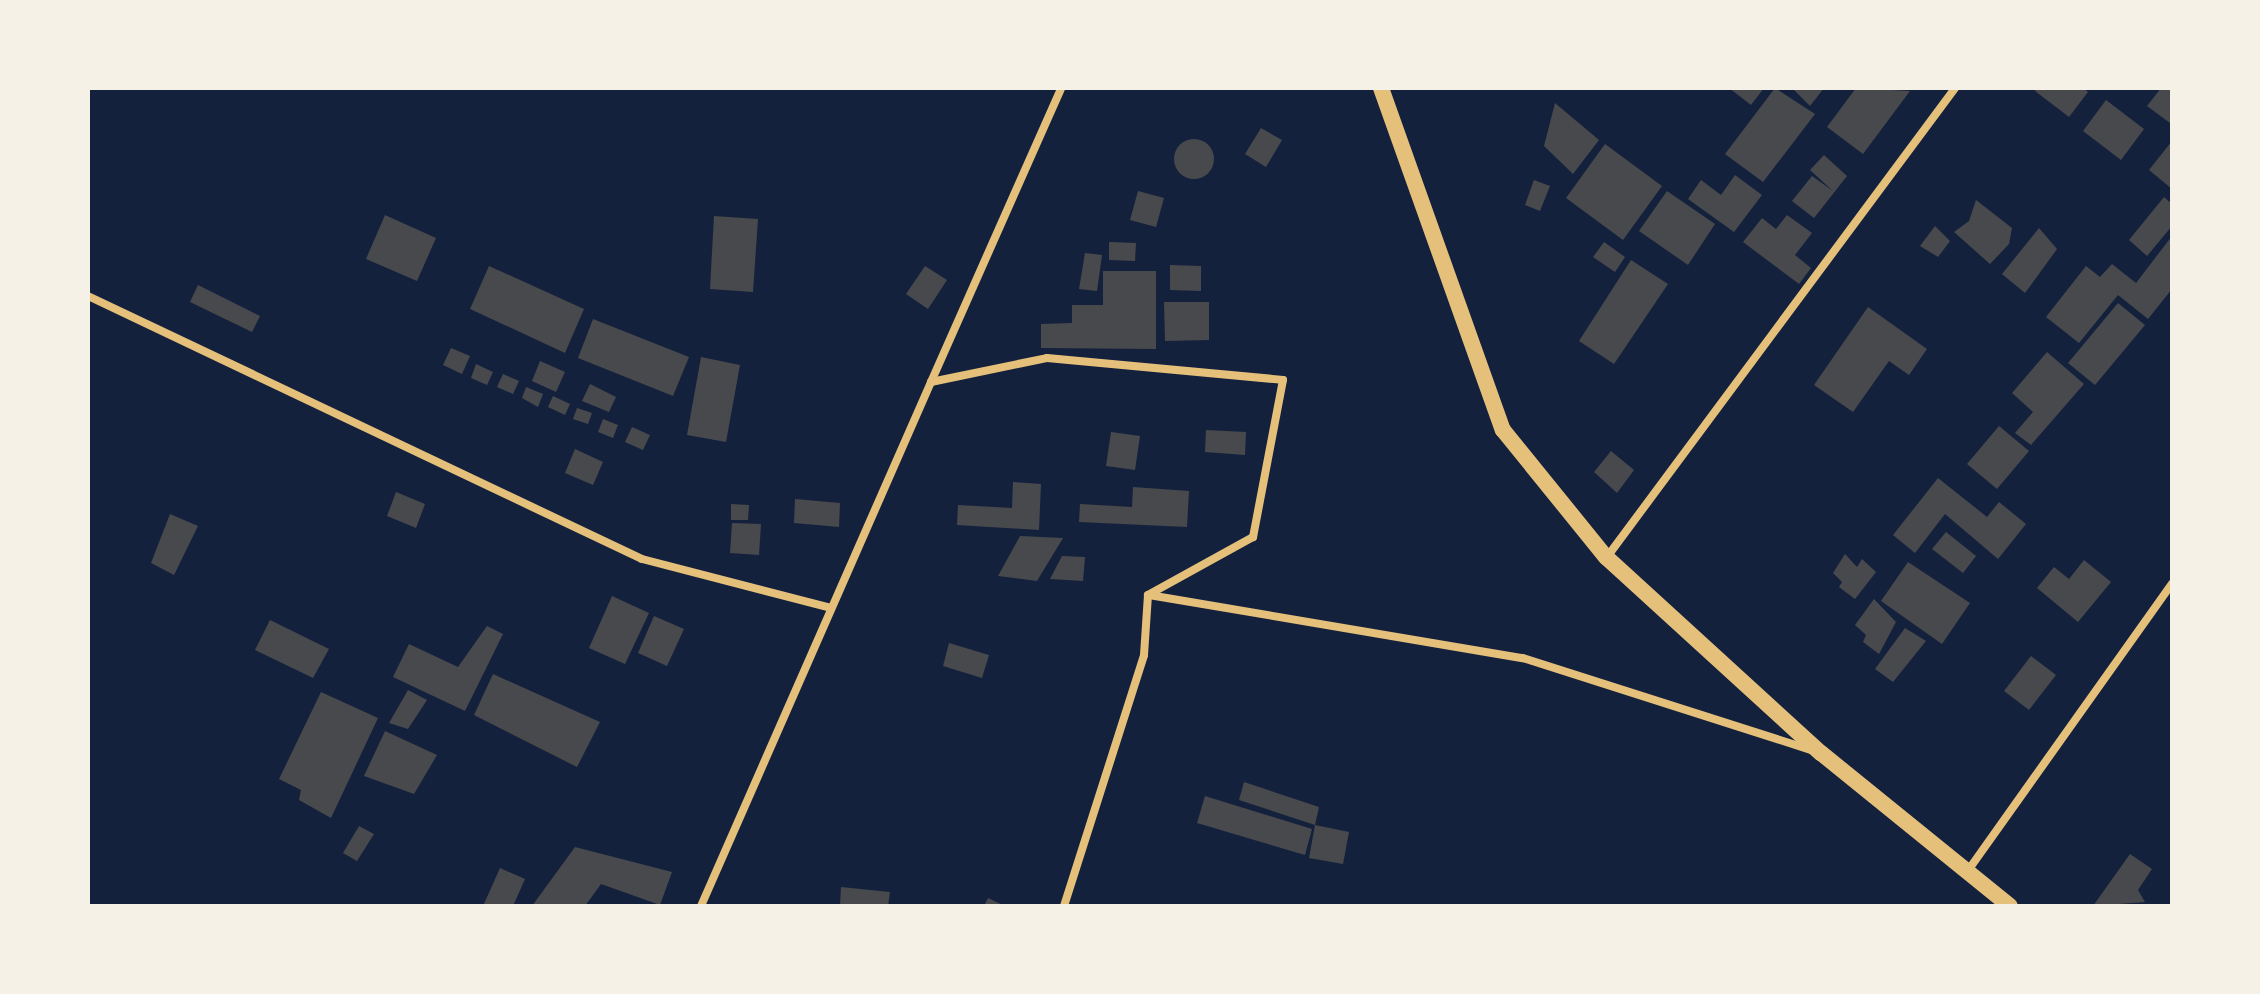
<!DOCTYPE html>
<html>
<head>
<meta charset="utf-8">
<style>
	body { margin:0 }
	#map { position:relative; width:2260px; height:994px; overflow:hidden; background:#14213d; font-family:"Sofia Sans Condensed",sans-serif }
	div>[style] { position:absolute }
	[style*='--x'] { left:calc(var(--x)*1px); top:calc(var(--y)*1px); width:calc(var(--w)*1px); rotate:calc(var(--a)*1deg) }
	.building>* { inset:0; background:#48494c }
	.round { border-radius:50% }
	.minor>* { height:8px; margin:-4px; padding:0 4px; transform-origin:4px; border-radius:4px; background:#e5c07b }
	.secondary>* { height:16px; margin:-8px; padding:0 8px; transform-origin:8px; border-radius:8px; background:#e5c07b }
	span { translate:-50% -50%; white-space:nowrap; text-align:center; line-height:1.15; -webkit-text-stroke:8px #f6f1e7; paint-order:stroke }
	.frame { position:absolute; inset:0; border:90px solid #f6f1e7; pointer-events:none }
</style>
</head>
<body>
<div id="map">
	<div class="building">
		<i style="clip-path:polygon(1729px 88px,1764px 88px,1751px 105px)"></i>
		<i style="clip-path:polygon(1775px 88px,1815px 114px,1763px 182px,1725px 154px)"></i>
		<i style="clip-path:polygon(1792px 88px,1824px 88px,1810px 106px)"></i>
		<i style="clip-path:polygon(1856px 88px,1910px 91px,1863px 154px,1827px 127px)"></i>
		<i style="clip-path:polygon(2037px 88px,2083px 88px,2088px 92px,2069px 117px,2035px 91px)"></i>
		<i style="clip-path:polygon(2161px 88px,2172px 88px,2170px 123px,2147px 106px)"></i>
		<i style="clip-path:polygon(2106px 100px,2144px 129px,2121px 160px,2083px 131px)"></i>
		<i style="clip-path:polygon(1555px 103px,1599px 140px,1573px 174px,1544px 146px)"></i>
		<i style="clip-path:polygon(1261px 128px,1282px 140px,1266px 167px,1245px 154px)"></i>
		<i class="round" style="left:1174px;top:139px;width:40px;height:40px"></i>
		<i style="clip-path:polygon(2172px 141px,2172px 189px,2149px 170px)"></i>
		<i style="clip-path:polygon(1605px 144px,1662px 186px,1623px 240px,1566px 198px)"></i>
		<i style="clip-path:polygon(1824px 155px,1847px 176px,1814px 218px,1792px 201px,1812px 176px,1833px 191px,1810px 170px)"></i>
		<i style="clip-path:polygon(1735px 175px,1762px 195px,1734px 232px,1688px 199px,1701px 180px,1721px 195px)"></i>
		<i style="clip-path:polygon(1534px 180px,1550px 186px,1540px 211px,1525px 205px)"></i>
		<i style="clip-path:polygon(1138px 191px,1164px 198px,1156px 227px,1130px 220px)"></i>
		<i style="clip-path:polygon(1667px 191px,1715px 224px,1688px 265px,1639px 231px)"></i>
		<i style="clip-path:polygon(2164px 197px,2172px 204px,2172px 226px,2147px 256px,2129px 240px)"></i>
		<i style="clip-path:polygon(1976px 200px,2012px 228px,2009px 244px,1990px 264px,1954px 232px,1969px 221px)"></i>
		<i style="clip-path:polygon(385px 215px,436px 238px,417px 281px,366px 259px)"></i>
		<i style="clip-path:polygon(1787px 215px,1812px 233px,1795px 255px,1811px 268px,1799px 284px,1743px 242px,1762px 218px,1776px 229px)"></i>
		<i style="clip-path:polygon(714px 216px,758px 219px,753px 292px,710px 289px)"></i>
		<i style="clip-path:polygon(1935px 226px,1950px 241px,1938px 257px,1920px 246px)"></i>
		<i style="clip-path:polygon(2039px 228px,2057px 249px,2025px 293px,2002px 274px)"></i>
		<i style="clip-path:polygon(2172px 236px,2172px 289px,2148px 319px,2118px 295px,2079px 343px,2046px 317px,2086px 266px,2100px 277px,2112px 264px,2136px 283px)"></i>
		<i style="clip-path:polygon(1109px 242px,1136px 243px,1135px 261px,1109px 260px)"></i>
		<i style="clip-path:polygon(1604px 242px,1625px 257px,1615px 272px,1593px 257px)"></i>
		<i style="clip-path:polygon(1085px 253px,1102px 255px,1097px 291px,1079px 289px)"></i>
		<i style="clip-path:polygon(1631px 260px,1668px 284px,1614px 364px,1579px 341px)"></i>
		<i style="clip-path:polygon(1170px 265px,1201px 266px,1201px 291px,1170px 290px)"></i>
		<i style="clip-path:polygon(489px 266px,584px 309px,565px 353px,470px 309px)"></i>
		<i style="clip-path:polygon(925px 266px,947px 280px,928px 309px,906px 294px)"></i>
		<i style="clip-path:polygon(1103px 271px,1156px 271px,1156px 349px,1041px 348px,1041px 324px,1072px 323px,1072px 305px,1103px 305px)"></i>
		<i style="clip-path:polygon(198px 285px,260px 316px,252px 332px,190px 302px)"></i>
		<i style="clip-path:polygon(1164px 302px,1209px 302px,1209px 340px,1165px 341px)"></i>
		<i style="clip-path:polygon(2118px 303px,2145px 325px,2095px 385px,2068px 363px)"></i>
		<i style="clip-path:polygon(1868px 307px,1927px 349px,1909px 375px,1889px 361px,1853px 412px,1814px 385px)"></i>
		<i style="clip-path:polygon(593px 319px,689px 357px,673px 396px,578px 358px)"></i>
		<i style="clip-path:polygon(451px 348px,470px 356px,462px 374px,443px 365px)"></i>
		<i style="clip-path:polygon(2047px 352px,2084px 384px,2031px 445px,2015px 433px,2033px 412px,2012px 393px)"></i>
		<i style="clip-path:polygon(701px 357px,740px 365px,726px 442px,687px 435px)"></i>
		<i style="clip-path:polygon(540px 361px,565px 372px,556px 392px,532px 381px)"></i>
		<i style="clip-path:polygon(476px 364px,493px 372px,487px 385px,471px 378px)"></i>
		<i style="clip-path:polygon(503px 374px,519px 381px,513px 394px,497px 387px)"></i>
		<i style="clip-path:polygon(590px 384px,616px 397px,609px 412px,582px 401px)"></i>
		<i style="clip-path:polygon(526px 387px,543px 394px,538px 407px,522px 398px)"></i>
		<i style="clip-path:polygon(553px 396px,570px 404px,565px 415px,548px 407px)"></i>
		<i style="clip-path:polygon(577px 408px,592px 413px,588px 424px,573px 419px)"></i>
		<i style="clip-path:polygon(603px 419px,618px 425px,613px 438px,598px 432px)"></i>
		<i style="clip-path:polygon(1999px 426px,2029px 451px,1997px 489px,1967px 464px)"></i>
		<i style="clip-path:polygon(632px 427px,650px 435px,643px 450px,625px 442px)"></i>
		<i style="clip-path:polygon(1206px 430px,1246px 432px,1245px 455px,1205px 452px)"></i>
		<i style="clip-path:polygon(1111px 432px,1140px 436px,1135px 470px,1106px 466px)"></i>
		<i style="clip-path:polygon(575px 449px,603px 462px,593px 485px,565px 473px)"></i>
		<i style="clip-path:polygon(1611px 451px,1634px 470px,1617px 493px,1594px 472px)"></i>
		<i style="clip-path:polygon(1938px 478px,1987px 517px,1999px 502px,2026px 524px,1998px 559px,1945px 514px,1915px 553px,1893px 535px)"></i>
		<i style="clip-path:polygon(1013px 482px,1041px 484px,1039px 530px,957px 525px,958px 505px,1012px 508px)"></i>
		<i style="clip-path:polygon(1133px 487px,1189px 491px,1187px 527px,1079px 522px,1080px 504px,1132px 507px)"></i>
		<i style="clip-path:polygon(396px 492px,425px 504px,416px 528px,387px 516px)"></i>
		<i style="clip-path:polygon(795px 499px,840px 503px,839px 527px,794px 523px)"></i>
		<i style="clip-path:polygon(731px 504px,749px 505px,748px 520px,731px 520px)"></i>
		<i style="clip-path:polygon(170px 514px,198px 526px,174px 575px,151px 563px)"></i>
		<i style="clip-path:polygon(732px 523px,761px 524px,759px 555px,730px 553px)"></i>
		<i style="clip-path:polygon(1946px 532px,1976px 556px,1963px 573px,1932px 549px)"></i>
		<i style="clip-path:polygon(1020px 536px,1063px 538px,1037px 581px,998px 576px)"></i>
		<i style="clip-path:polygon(1845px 554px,1857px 567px,1862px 559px,1876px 572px,1855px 599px,1839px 587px,1842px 582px,1833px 573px)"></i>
		<i style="clip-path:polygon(1062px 556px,1085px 557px,1083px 581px,1050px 579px)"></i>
		<i style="clip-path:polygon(2084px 560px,2111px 582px,2078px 622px,2037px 588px,2054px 567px,2069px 579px)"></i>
		<i style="clip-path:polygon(1908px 562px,1970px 603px,1942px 644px,1881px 601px)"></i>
		<i style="clip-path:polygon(612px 596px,649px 613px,625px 664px,589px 648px)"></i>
		<i style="clip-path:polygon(1874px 599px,1896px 622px,1879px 654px,1863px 642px,1866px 635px,1855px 625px)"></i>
		<i style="clip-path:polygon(654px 616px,684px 629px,667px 666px,638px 653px)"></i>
		<i style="clip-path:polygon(270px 620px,329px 649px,313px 678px,255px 650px)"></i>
		<i style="clip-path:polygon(487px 626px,503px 634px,465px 711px,393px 677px,409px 644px,458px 667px)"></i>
		<i style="clip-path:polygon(1905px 628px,1926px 641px,1893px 682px,1875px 669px)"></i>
		<i style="clip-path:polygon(949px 643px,989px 655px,982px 678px,943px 666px)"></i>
		<i style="clip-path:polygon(2031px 656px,2056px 675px,2029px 710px,2004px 691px)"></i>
		<i style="clip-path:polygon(493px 674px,600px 722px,577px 767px,474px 715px)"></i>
		<i style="clip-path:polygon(408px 690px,427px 700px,408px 729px,389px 723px)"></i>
		<i style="clip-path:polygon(321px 692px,378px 718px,331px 818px,299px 800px,301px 790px,279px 779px)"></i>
		<i style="clip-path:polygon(385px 731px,437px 755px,414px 794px,364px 776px)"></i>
		<i style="clip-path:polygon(1244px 782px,1319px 807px,1315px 825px,1239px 800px)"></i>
		<i style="clip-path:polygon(1205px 796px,1312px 829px,1305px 855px,1197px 823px)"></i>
		<i style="clip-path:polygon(1315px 825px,1349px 832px,1343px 864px,1309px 858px)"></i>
		<i style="clip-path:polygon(359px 826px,374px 834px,357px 861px,343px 853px)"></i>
		<i style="clip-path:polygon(575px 847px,672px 872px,660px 905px,601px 884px,585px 906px,532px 906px)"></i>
		<i style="clip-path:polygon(2130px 854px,2152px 869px,2138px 890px,2145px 902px,2093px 906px)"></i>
		<i style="clip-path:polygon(500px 868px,525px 879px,513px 906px,483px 906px)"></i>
		<i style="clip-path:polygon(841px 887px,890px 892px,888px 906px,840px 906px)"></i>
		<i style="clip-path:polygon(988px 898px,1005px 906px,984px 906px)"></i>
	</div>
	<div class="minor">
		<i style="--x:88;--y:296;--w:613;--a:25.4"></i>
		<i style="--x:642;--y:559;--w:195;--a:14.5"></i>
		<i style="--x:931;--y:382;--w:321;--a:-66.1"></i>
		<i style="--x:1607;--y:557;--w:584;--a:-53.42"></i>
		<i style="--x:1149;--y:595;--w:379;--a:9.6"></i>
		<i style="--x:1523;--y:658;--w:302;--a:17.7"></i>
		<i style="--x:1967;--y:872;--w:354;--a:-54.6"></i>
		<i style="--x:701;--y:906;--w:572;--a:-66.3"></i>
		<i style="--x:931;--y:382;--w:118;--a:-11.7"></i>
		<i style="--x:1047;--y:358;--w:237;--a:5.3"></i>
		<i style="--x:1283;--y:380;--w:160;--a:100.8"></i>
		<i style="--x:1253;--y:537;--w:120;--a:151.1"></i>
		<i style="--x:1064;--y:906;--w:263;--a:-72.3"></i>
		<i style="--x:1144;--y:655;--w:60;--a:-86.2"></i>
	</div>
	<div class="secondary">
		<i style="--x:1381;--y:88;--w:363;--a:70.4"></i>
		<i style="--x:1503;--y:430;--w:164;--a:51"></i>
		<i style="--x:1606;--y:557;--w:291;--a:42.4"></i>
		<i style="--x:1821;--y:753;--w:243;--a:39"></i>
	</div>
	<div class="frame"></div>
</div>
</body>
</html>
